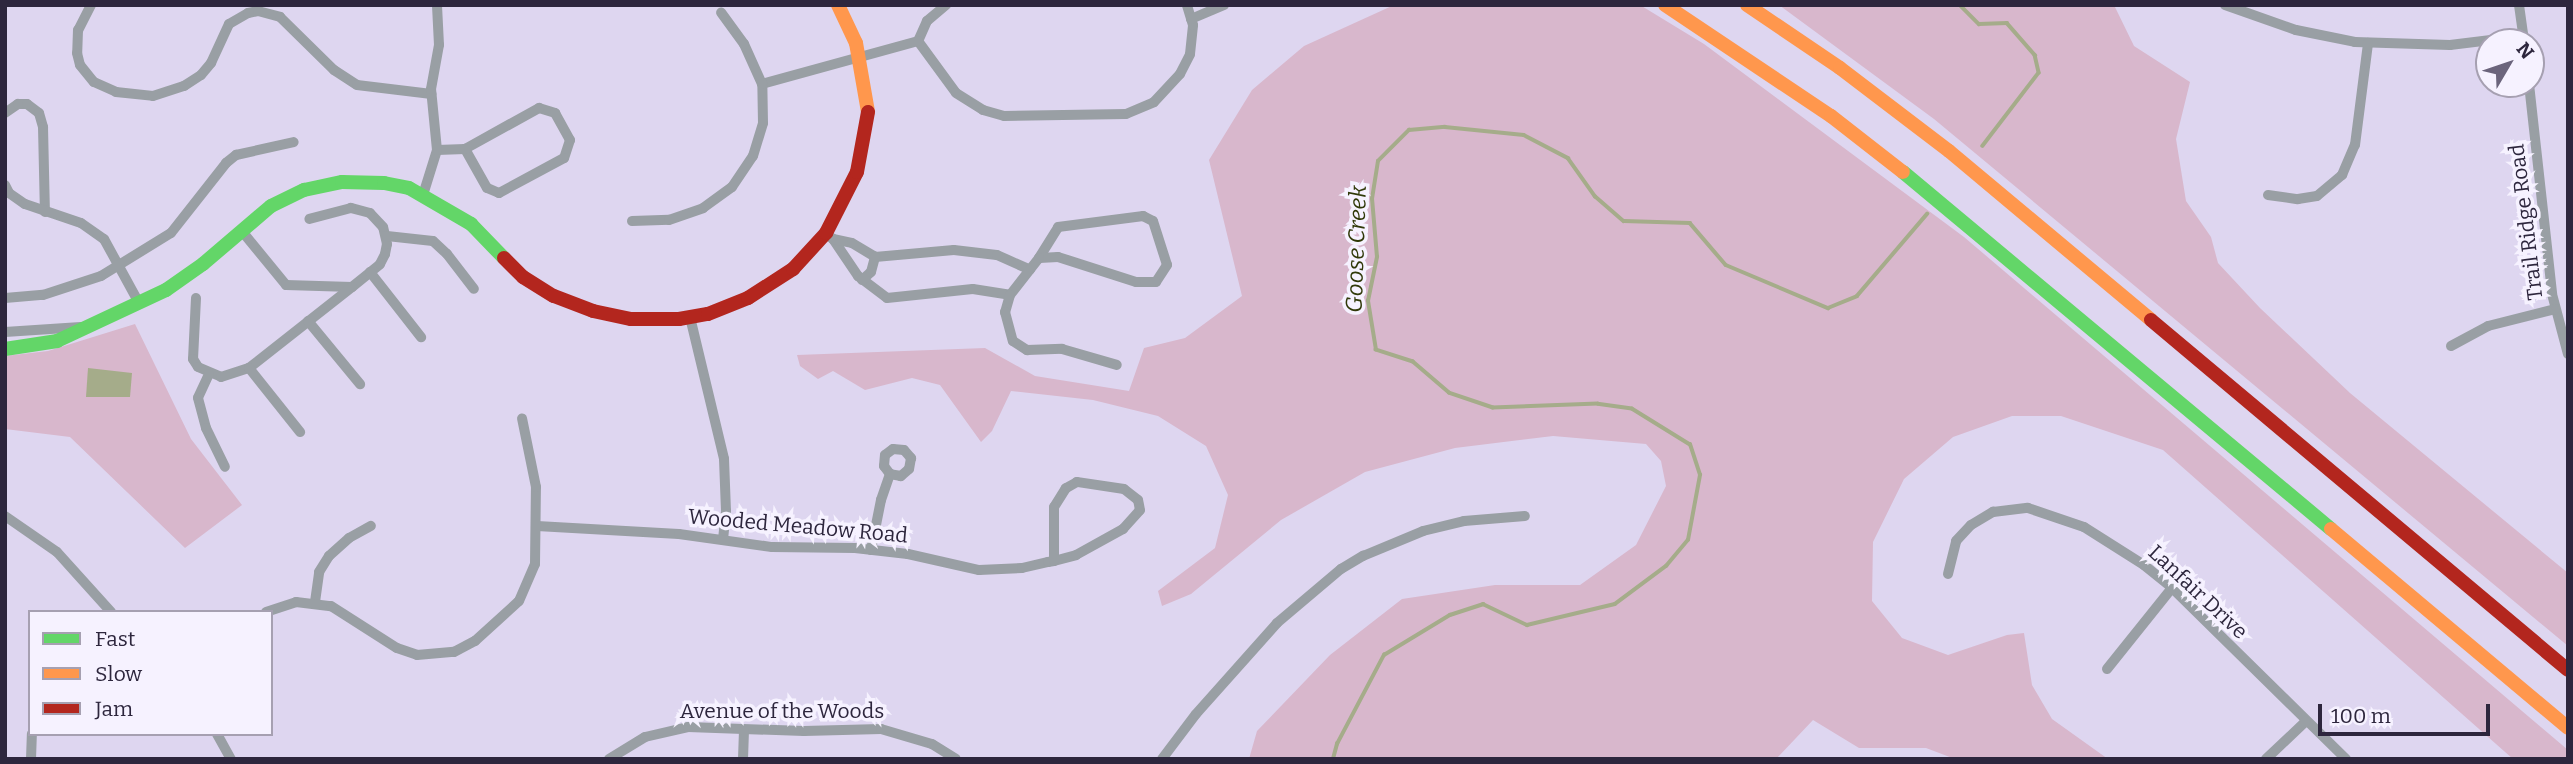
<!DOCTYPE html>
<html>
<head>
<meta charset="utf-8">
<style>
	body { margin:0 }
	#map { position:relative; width:2573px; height:764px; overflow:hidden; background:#ded6f0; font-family:Bitter,serif }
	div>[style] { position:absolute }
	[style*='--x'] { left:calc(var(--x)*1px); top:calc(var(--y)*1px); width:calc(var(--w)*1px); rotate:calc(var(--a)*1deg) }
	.green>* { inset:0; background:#d8b7cc }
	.water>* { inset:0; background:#a5ac8a }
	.stream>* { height:3.5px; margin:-1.75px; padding:0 1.75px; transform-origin:1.75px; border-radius:1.75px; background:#a5ac8a }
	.street>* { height:10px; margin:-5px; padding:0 5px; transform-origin:5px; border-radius:5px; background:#999fa4 }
	.fast>* { height:14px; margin:-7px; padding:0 7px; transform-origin:7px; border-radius:7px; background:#63d668 }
	.slow>* { height:14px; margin:-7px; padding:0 7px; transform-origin:7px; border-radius:7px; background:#ff974d }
	.jam>* { height:14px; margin:-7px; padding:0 7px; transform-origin:7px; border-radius:7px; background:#b3261e }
	span { translate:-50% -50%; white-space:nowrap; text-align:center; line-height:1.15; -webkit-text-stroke:7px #f6f2ff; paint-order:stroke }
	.street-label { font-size:21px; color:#2d263d }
	.water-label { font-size:23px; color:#303909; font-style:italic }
	.frame { position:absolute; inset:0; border:7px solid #2d263d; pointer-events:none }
	.legend { position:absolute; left:28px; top:610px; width:245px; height:126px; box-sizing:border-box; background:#f6f2ff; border:2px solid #a6a0b1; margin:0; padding:9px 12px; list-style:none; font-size:21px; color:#2d263d }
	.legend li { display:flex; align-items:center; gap:14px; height:35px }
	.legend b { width:35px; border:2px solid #a6a0b1 }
	.north { position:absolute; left:2475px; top:28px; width:70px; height:70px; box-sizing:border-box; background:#f6f2ff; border:2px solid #a6a0b1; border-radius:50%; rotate:51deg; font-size:19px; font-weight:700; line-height:28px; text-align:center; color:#2d263d }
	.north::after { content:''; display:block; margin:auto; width:24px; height:32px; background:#6b647c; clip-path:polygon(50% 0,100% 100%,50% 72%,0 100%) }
	.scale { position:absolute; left:2318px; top:704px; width:172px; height:32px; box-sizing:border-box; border:4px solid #2d263d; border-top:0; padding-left:9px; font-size:21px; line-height:24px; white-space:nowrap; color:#2d263d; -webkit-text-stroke:5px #f6f2ff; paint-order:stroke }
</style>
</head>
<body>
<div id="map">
	<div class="green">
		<i style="clip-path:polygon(1394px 5px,1640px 5px,1704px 44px,1964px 237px,2568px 750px,2568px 759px,2513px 759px,2163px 450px,2061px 416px,2012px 416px,1953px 437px,1904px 479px,1873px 542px,1872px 601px,1902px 638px,1948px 655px,2007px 635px,2024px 633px,2032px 685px,2052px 719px,2108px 759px,1955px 759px,1926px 748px,1859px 748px,1813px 720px,1776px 759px,1249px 759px,1257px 731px,1330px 655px,1402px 599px,1495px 585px,1580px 585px,1636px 545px,1666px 486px,1661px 461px,1646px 444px,1553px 436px,1455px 448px,1365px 472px,1281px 520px,1191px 594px,1162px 606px,1158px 591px,1215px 548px,1228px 495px,1206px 446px,1158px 416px,1093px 400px,1011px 391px,992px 431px,981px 442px,940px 385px,912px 378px,865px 390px,833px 371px,818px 379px,800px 366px,797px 355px,985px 348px,1035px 376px,1129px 391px,1144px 348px,1185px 338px,1242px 296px,1209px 160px,1252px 90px,1304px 46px)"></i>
		<i style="clip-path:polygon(1779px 5px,2114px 5px,2134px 46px,2190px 82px,2176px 139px,2186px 201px,2211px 237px,2218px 263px,2260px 308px,2350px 393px,2568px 573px,2568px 646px,1934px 119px)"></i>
		<i style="clip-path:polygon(135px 324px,191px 439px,242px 505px,185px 548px,70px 437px,5px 429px,5px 356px,48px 351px)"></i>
	</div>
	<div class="water">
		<i style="clip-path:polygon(88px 368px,132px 373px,130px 397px,86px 397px)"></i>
	</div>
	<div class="stream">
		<i style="--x:1960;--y:5;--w:27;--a:45"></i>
		<i style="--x:1979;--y:24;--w:28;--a:-2"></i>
		<i style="--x:2007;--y:23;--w:43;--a:48.8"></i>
		<i style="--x:2035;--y:55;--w:18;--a:77"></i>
		<i style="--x:2039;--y:73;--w:92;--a:127.5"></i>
		<i style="--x:1333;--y:759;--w:16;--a:-75"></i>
		<i style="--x:1337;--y:744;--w:101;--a:-62.2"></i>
		<i style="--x:1384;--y:655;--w:77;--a:-31.2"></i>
		<i style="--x:1450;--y:615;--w:35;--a:-18"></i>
		<i style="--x:1483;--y:604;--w:49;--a:25.5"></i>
		<i style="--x:1527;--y:625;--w:90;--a:-13.4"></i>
		<i style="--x:1615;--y:604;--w:64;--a:-36.7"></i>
		<i style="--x:1666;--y:566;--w:34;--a:-50"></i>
		<i style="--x:1688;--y:540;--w:66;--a:-79.5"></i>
		<i style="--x:1700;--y:475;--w:32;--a:-108"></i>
		<i style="--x:1690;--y:445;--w:68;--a:-148.2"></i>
		<i style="--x:1632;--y:409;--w:34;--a:-172"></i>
		<i style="--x:1598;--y:404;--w:105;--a:177.8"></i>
		<i style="--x:1493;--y:408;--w:46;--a:-161.2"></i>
		<i style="--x:1449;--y:393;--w:48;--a:-139.3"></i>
		<i style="--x:1413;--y:362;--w:39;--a:-162"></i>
		<i style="--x:1376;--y:350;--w:50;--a:-99.3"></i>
		<i style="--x:1368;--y:301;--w:45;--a:-78.4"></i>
		<i style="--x:1377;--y:257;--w:58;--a:-94.9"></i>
		<i style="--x:1372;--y:199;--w:38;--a:-81"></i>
		<i style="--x:1378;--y:161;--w:44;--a:-45"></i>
		<i style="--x:1409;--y:130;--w:36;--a:-5"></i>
		<i style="--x:1445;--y:127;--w:79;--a:5.8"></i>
		<i style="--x:1524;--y:135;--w:50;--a:27.6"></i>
		<i style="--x:1568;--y:158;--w:47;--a:54.6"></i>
		<i style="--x:1595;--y:196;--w:38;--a:41"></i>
		<i style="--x:1624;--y:221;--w:66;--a:1.7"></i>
		<i style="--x:1690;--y:223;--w:55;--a:49.4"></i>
		<i style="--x:1726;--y:265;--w:111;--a:22.9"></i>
		<i style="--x:1828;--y:308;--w:31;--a:-22"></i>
		<i style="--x:1857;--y:296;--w:108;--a:-49.5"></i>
	</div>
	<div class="street">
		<i style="--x:91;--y:5;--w:28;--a:117"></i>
		<i style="--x:78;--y:30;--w:23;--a:92"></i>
		<i style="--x:77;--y:53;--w:12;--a:76"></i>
		<i style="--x:80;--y:65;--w:22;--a:51"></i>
		<i style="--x:94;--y:82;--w:24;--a:24"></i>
		<i style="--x:116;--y:92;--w:37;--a:6"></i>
		<i style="--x:153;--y:96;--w:33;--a:-18"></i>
		<i style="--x:184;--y:86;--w:20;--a:-33"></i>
		<i style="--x:201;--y:75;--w:16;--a:-50"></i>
		<i style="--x:211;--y:63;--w:43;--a:-65.2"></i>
		<i style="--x:229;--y:24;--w:22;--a:-30"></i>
		<i style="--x:248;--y:13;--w:10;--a:-11"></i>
		<i style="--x:258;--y:11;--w:23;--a:15"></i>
		<i style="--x:280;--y:17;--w:76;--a:44.5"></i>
		<i style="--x:334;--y:70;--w:27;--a:33"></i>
		<i style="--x:357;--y:85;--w:75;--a:6.9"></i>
		<i style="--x:946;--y:5;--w:25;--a:140"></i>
		<i style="--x:927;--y:21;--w:22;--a:114"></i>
		<i style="--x:918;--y:41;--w:64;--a:53.8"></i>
		<i style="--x:956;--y:93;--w:32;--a:32"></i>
		<i style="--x:983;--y:110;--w:22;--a:16"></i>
		<i style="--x:1004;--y:116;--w:122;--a:-0.9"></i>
		<i style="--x:1126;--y:114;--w:30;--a:-23"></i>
		<i style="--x:1154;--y:102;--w:38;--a:-47"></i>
		<i style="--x:1180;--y:74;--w:22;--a:-63"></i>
		<i style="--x:1190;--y:54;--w:29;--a:-84"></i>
		<i style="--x:1193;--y:25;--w:21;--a:-107"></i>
		<i style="--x:2225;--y:5;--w:75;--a:19.4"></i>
		<i style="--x:2296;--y:30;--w:60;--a:11.5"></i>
		<i style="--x:2355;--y:42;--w:95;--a:1.8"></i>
		<i style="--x:2450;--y:45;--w:74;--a:-7"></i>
		<i style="--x:2519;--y:5;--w:37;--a:82"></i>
		<i style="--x:1191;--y:19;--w:36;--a:-23"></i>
		<i style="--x:762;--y:84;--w:162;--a:-15.4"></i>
		<i style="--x:2529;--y:84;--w:211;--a:83.7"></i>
		<i style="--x:2552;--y:294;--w:62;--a:75.1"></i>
		<i style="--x:539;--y:108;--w:17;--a:17"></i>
		<i style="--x:555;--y:113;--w:31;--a:61"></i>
		<i style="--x:570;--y:140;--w:19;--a:108"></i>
		<i style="--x:564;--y:158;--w:74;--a:151.7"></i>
		<i style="--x:499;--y:193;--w:13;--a:-157"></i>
		<i style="--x:487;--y:188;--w:45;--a:-119.4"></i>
		<i style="--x:465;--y:149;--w:85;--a:-29"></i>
		<i style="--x:5;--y:113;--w:16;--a:-35"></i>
		<i style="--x:18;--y:104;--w:9;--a:0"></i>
		<i style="--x:27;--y:104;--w:15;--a:37"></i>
		<i style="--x:39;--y:113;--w:15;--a:74"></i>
		<i style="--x:43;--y:127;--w:85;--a:88.7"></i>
		<i style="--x:437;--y:150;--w:28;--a:-2"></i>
		<i style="--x:5;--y:185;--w:9;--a:63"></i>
		<i style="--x:9;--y:193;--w:19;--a:35"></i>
		<i style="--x:25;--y:204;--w:59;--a:18.7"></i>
		<i style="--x:81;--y:223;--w:28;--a:35"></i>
		<i style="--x:104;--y:239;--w:73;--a:61.3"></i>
		<i style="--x:423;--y:195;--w:47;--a:-72.7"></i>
		<i style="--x:437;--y:150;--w:61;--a:-95.6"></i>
		<i style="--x:431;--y:89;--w:45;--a:-79.7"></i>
		<i style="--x:439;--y:45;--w:40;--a:-92.9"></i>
		<i style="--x:2268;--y:195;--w:30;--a:8"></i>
		<i style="--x:2298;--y:199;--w:19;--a:-9"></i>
		<i style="--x:2317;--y:196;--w:33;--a:-40"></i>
		<i style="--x:2342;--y:175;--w:33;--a:-67"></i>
		<i style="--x:2355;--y:145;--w:103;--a:-82.7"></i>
		<i style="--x:632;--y:221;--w:37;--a:-2"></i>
		<i style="--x:669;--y:220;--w:36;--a:-19"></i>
		<i style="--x:703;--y:208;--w:36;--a:-36"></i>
		<i style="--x:732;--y:187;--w:37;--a:-56"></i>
		<i style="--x:753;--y:156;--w:34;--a:-73"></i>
		<i style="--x:763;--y:123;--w:39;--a:-91"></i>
		<i style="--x:762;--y:84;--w:44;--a:-114.2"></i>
		<i style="--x:744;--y:44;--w:39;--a:-126"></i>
		<i style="--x:241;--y:230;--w:71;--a:50.7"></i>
		<i style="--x:286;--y:285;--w:66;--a:1.7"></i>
		<i style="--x:352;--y:287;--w:36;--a:-39"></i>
		<i style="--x:380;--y:264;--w:11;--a:-63"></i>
		<i style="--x:385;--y:254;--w:10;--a:-79"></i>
		<i style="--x:387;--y:244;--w:17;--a:-103"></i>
		<i style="--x:383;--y:227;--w:19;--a:-133"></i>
		<i style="--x:370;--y:213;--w:20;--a:-165"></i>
		<i style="--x:351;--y:208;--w:43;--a:165.3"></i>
		<i style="--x:826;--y:233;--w:9;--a:41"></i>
		<i style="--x:833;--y:239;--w:45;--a:56"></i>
		<i style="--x:858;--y:276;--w:36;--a:37"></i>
		<i style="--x:887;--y:298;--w:86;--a:-6"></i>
		<i style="--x:973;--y:289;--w:37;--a:9"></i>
		<i style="--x:387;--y:236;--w:46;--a:6.2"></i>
		<i style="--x:433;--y:241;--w:19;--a:43"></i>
		<i style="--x:447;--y:254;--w:44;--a:52.4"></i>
		<i style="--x:833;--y:239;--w:19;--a:12"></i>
		<i style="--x:852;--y:243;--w:27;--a:31"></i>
		<i style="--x:875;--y:257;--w:79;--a:-5.1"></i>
		<i style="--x:954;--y:250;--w:43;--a:6.6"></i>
		<i style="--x:997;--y:255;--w:36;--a:24"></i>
		<i style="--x:1039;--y:258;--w:36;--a:-58"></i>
		<i style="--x:1058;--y:227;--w:86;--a:-7.4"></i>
		<i style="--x:1143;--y:216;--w:11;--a:27"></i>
		<i style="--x:1153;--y:221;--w:46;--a:72.3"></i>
		<i style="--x:1167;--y:265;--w:20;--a:123"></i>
		<i style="--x:1156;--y:282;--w:20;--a:180"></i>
		<i style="--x:1136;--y:282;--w:82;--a:-162.2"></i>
		<i style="--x:1058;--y:257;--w:19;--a:177"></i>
		<i style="--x:1039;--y:258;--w:47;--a:128.1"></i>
		<i style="--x:1010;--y:295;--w:18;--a:106"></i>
		<i style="--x:1005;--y:312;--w:30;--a:75"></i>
		<i style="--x:1013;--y:341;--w:17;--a:33"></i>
		<i style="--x:1027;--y:350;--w:35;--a:-2"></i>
		<i style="--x:1062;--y:349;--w:57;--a:16.2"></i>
		<i style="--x:370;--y:272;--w:83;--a:51.9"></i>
		<i style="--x:862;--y:280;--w:12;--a:-42"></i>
		<i style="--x:871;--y:272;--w:16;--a:-75"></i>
		<i style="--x:5;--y:298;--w:38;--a:-5"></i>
		<i style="--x:43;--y:295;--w:61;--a:-18.1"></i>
		<i style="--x:101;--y:276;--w:82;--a:-31.6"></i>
		<i style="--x:171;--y:233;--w:89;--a:-51.8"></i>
		<i style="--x:226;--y:163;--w:13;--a:-39"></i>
		<i style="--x:236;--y:155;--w:59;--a:-12.6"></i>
		<i style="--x:196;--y:298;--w:61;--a:92.8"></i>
		<i style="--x:193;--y:359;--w:9;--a:58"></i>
		<i style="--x:198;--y:367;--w:25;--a:23"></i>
		<i style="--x:221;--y:377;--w:29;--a:-18"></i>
		<i style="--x:249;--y:368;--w:131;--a:-38.2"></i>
		<i style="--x:690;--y:317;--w:146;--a:76.5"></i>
		<i style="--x:724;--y:459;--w:52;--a:87.8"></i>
		<i style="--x:726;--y:511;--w:29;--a:96"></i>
		<i style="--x:308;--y:321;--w:82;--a:50.5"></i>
		<i style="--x:5;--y:332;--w:76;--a:-3.8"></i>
		<i style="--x:2451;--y:346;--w:42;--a:-28.4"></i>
		<i style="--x:2488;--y:326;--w:69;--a:-14.2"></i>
		<i style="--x:249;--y:368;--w:82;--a:51.4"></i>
		<i style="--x:209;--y:374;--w:26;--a:115"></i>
		<i style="--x:198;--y:398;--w:31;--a:75"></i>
		<i style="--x:206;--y:428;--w:43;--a:64"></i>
		<i style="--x:5;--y:516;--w:63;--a:34.7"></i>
		<i style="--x:57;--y:552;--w:81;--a:48"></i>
		<i style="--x:537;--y:526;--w:142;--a:3.2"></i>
		<i style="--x:679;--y:534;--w:94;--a:8"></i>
		<i style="--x:772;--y:547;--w:83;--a:0.7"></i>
		<i style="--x:855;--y:548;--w:53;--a:6.5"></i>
		<i style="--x:908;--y:554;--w:73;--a:12.7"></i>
		<i style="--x:979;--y:570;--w:43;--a:-2.7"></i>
		<i style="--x:1022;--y:568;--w:27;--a:-13"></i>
		<i style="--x:1048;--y:562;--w:6;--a:-9"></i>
		<i style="--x:1054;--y:561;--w:23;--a:-15"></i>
		<i style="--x:1076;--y:555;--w:54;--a:-29"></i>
		<i style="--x:1123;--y:529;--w:25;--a:-48"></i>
		<i style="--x:1140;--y:510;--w:10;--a:-101"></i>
		<i style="--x:1138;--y:500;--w:18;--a:-142"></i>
		<i style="--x:1124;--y:489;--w:48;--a:-171.5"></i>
		<i style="--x:1077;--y:482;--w:13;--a:151"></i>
		<i style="--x:1066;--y:488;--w:22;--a:122"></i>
		<i style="--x:1054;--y:507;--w:54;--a:90"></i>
		<i style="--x:871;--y:550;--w:51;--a:-78.7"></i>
		<i style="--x:881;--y:500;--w:28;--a:-71"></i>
		<i style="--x:890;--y:474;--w:10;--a:-127"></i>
		<i style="--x:884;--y:466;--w:11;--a:-85"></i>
		<i style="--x:885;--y:455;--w:10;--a:-37"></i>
		<i style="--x:893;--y:449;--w:11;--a:5"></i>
		<i style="--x:904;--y:450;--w:11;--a:49"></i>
		<i style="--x:911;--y:458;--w:11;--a:100"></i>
		<i style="--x:909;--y:469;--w:11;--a:139"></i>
		<i style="--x:901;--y:476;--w:11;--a:-170"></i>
		<i style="--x:1948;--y:574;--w:34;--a:-76"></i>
		<i style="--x:1956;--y:541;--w:22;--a:-47"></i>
		<i style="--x:1971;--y:525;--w:26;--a:-31"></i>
		<i style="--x:1993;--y:512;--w:35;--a:-7"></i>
		<i style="--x:2028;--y:508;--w:59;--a:18.7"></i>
		<i style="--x:2084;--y:527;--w:71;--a:32.3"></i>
		<i style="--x:2144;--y:565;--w:36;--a:39"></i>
		<i style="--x:2172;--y:588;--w:244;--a:44.5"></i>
		<i style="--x:315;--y:602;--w:30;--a:-82"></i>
		<i style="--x:319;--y:572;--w:19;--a:-58"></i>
		<i style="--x:329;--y:556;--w:27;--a:-42"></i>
		<i style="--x:349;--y:538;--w:25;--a:-29"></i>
		<i style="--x:266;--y:612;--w:32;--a:-18"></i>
		<i style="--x:296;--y:602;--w:35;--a:7"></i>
		<i style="--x:331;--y:606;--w:78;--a:32.5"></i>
		<i style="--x:397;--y:648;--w:21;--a:19"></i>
		<i style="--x:417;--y:655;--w:37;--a:-5"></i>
		<i style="--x:454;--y:652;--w:24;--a:-28"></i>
		<i style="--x:475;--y:641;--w:59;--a:-42.3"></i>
		<i style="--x:519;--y:601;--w:40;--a:-66.6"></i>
		<i style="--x:535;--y:564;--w:77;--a:-89.3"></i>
		<i style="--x:536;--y:487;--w:70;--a:-101.5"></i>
		<i style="--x:2107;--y:669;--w:104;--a:-51.3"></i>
		<i style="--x:217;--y:734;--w:29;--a:61"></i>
		<i style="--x:31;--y:759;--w:25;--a:-88"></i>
		<i style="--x:609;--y:759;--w:42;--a:-31.4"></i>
		<i style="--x:645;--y:737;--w:44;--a:-13.1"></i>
		<i style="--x:688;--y:727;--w:116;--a:2"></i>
		<i style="--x:804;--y:731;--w:77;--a:-1.5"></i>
		<i style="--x:881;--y:729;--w:53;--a:16.4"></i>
		<i style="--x:932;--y:744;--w:28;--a:32"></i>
		<i style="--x:743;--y:759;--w:28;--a:-88"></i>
		<i style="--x:1162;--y:759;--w:56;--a:-52.9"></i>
		<i style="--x:1196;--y:714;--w:122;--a:-48.3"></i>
		<i style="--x:1277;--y:623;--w:84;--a:-40.2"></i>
		<i style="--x:1341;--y:569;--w:26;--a:-31"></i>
		<i style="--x:1363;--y:556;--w:65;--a:-22.6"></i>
		<i style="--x:1423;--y:531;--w:42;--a:-13.7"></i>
		<i style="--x:1464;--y:521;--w:61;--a:-4.7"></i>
		<i style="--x:2266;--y:759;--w:54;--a:-43.5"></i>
	</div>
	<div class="fast">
		<i style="--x:1903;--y:172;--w:557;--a:39.83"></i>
		<i style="--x:5;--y:349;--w:53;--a:-8.7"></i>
		<i style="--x:57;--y:341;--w:120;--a:-25.1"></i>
		<i style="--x:166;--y:290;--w:45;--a:-35.1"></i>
		<i style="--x:203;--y:264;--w:89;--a:-40.5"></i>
		<i style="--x:271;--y:206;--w:37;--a:-26"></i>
		<i style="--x:304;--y:190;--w:39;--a:-12"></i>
		<i style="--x:342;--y:182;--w:42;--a:1.4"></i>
		<i style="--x:384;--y:183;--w:25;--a:11"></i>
		<i style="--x:409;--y:188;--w:72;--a:30.1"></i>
		<i style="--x:471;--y:224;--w:47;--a:45.9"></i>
	</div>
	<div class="slow">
		<i style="--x:838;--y:5;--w:42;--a:64.7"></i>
		<i style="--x:856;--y:43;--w:70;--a:80.1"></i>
		<i style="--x:1665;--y:5;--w:200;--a:33.8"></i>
		<i style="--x:1831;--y:116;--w:91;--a:37.9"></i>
		<i style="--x:1747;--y:5;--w:112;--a:34.1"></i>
		<i style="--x:1840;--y:68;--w:137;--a:37.3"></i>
		<i style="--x:1949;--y:151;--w:263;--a:39.9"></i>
		<i style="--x:2331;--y:529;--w:309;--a:40"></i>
	</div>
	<div class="jam">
		<i style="--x:504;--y:258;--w:27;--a:45"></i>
		<i style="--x:523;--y:277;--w:36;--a:32"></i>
		<i style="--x:554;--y:296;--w:42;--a:21"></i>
		<i style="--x:593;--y:311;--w:39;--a:12"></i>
		<i style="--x:631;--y:319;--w:48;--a:0"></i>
		<i style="--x:679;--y:319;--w:29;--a:-10"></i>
		<i style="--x:708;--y:314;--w:43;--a:-21.8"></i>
		<i style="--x:748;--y:298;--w:54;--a:-32.8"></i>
		<i style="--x:793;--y:269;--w:49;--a:-47.5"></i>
		<i style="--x:826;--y:233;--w:68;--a:-63.1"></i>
		<i style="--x:857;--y:172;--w:61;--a:-79.6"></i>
		<i style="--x:2151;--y:320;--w:544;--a:40.01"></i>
	</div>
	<div class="street-label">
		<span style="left:2526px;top:222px;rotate:-97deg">Trail Ridge Road</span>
		<span style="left:798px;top:526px;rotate:5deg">Wooded Meadow Road</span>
		<span style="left:2198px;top:592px;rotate:43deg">Lanfair Drive</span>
		<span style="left:782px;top:711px">Avenue of the Woods</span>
	</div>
	<div class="water-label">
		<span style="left:1356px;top:249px;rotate:-88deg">Goose Creek</span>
	</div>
	<div class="frame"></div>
	<ul class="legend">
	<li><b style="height:9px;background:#63d668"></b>Fast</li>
	<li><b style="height:9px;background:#ff974d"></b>Slow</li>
	<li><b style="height:9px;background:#b3261e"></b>Jam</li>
	</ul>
	<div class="north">N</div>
	<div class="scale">100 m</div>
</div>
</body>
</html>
